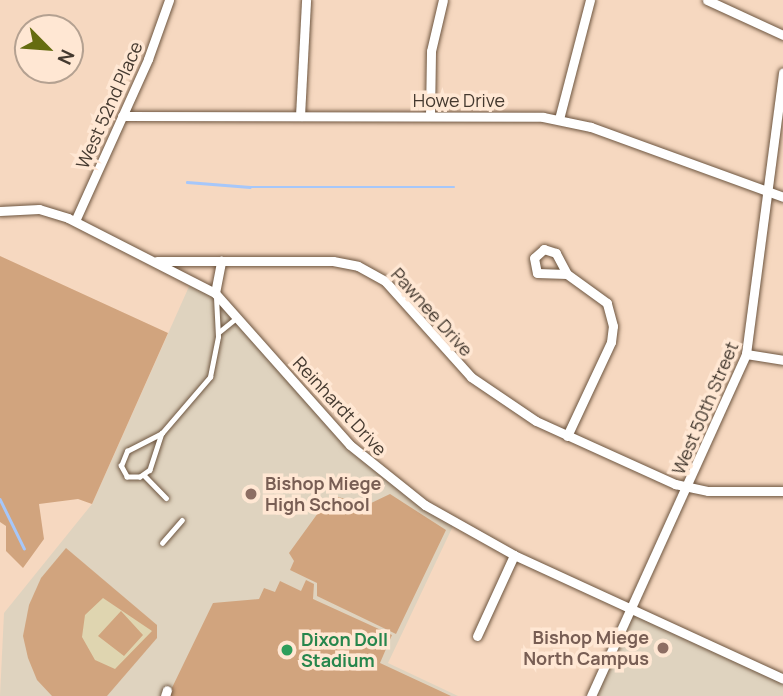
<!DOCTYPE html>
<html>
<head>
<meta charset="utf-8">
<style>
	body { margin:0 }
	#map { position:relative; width:783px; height:696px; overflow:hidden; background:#f6d8c0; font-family:Manrope,sans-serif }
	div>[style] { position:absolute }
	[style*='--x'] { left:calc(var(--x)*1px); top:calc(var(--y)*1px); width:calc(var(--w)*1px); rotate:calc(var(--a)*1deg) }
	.education>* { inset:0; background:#dfd3bf }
	.green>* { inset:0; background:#d1a47e }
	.sand>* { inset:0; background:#dfd5b0 }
	.stream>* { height:2.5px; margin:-1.25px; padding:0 1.25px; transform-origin:1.25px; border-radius:1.25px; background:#a6c7fa }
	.roads { filter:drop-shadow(0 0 2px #6d553f) drop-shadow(0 0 2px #6d553f) }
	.service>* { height:4.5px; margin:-2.25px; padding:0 2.25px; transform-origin:2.25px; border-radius:2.25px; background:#fff }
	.minor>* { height:9px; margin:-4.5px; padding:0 4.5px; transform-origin:4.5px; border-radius:4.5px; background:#fff }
	.dots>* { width:19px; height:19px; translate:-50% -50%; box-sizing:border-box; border:4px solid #ffe7d3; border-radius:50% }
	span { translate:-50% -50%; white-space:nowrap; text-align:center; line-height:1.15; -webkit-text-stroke:7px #ffe7d3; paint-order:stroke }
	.street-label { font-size:18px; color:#44392f }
	.education-label { font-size:18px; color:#785e54; font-weight:700 }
	.left { translate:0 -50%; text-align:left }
	.right { translate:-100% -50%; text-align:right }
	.leisure-label { font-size:18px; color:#27864d; font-weight:700 }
	.north { position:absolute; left:14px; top:14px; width:70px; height:70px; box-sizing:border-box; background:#ffe7d3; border:2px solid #b4a191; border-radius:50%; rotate:115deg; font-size:19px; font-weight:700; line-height:28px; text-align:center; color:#44392f }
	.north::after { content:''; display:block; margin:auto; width:24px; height:32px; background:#656c10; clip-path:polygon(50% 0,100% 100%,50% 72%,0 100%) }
</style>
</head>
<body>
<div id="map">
	<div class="education">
		<i style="clip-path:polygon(191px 282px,214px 295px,323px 420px,425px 509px,453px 526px,388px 663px,458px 696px,0 696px,4px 613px,92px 504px)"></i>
		<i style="clip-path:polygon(634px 614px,783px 683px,783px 696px,595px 696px)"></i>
	</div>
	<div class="green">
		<i style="clip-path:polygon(0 256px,168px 333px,92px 504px,78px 499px,39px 504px,44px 539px,23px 568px,6px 551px,6px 526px,0 522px)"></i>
		<i style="clip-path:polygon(390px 494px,446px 530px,396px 634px,317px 596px,317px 583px,290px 570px,294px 561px,289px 553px,331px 495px,367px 505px)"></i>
		<i style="clip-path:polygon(66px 548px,157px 625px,157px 638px,107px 696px,52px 696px,37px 680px,28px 658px,23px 636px,29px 605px,41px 578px)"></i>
		<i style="clip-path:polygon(306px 580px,314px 584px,313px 599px,392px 635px,380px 663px,451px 696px,168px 696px,213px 603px,259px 599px,264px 588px,275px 592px,280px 581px,301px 591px)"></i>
	</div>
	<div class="sand">
		<i style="clip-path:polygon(evenodd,103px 598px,152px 631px,115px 669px,95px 660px,82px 637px,85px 615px,103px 598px,121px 611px,143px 635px,124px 656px,98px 636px,121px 611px)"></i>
	</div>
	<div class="stream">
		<i style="--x:187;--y:182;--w:63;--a:4.5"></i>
		<i style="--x:250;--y:187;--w:204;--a:0"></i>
		<i style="--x:0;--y:499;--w:55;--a:63.9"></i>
	</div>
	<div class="roads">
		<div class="service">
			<i style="--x:219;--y:332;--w:22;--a:-39"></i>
			<i style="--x:162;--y:433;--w:39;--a:108"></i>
			<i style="--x:150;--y:470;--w:12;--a:145"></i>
			<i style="--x:140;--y:477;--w:13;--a:180"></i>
			<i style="--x:127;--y:477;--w:13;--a:-119"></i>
			<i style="--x:121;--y:466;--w:16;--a:-68"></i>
			<i style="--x:127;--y:451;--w:39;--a:-27"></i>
			<i style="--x:162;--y:433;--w:74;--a:-49.4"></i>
			<i style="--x:210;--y:377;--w:41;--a:-78.7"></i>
			<i style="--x:218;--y:337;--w:40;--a:-92.9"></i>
			<i style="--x:144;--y:475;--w:32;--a:46"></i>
			<i style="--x:162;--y:543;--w:30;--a:-49"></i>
		</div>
		<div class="minor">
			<i style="--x:707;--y:0;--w:84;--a:24.7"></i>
			<i style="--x:122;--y:116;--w:421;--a:0.1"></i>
			<i style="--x:543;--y:117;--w:49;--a:11.8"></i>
			<i style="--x:591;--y:127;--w:204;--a:20"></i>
			<i style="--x:300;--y:116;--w:116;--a:-87"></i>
			<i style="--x:430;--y:116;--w:65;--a:-89.1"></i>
			<i style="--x:431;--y:51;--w:52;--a:-76.8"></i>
			<i style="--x:559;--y:119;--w:123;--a:-75.4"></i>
			<i style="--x:0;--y:211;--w:39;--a:-3"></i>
			<i style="--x:39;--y:209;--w:30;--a:17"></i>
			<i style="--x:68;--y:218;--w:165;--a:27"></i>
			<i style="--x:215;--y:293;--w:203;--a:48.4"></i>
			<i style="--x:350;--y:445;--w:96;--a:38.7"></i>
			<i style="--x:425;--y:505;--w:102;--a:29.3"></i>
			<i style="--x:514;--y:555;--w:296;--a:24.7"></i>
			<i style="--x:75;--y:221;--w:178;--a:-65.7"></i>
			<i style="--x:148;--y:59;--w:63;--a:-70.4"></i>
			<i style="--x:157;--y:261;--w:176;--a:0"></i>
			<i style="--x:333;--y:261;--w:25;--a:11"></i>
			<i style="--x:358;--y:266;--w:31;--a:29"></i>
			<i style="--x:385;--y:281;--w:129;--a:48.1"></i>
			<i style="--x:471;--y:377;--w:78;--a:34.1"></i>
			<i style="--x:536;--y:421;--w:153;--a:24.4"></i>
			<i style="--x:675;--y:484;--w:34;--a:12"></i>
			<i style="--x:708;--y:491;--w:75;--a:0"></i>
			<i style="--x:215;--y:293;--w:33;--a:-79"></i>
			<i style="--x:746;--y:354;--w:37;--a:9"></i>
			<i style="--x:567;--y:436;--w:104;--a:-64.9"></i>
			<i style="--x:611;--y:342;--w:16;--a:-83"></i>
			<i style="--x:613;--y:326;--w:24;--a:-105"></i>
			<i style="--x:607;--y:303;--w:49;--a:-144.1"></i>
			<i style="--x:567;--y:274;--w:24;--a:-118"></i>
			<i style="--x:556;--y:253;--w:13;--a:-162"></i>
			<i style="--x:544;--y:249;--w:13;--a:138"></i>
			<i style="--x:534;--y:258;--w:15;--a:79"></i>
			<i style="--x:537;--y:273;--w:30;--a:2"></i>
			<i style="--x:477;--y:636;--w:89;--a:-65.4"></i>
			<i style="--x:165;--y:696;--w:6;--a:-72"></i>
			<i style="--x:591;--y:696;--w:375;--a:-65.6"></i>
			<i style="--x:746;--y:354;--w:284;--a:-82.5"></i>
		</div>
	</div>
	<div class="dots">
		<i style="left:251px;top:494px;background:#8d6e63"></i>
		<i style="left:663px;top:648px;background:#8d6e63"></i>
		<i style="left:287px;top:650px;background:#2e9e5b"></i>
	</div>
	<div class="street-label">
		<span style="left:459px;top:100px">Howe Drive</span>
		<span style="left:109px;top:105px;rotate:-66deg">West 52nd Place</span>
		<span style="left:432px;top:312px;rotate:48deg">Pawnee Drive</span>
		<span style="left:340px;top:406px;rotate:47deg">Reinhardt Drive</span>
		<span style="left:705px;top:408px;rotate:-67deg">West 50th Street</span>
	</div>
	<div class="education-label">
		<span class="left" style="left:265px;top:494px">Bishop Miege<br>High School</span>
		<span class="right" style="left:649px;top:648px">Bishop Miege<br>North Campus</span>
	</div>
	<div class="leisure-label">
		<span class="left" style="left:301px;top:650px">Dixon Doll<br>Stadium</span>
	</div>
	<div class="north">N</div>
</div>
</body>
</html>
